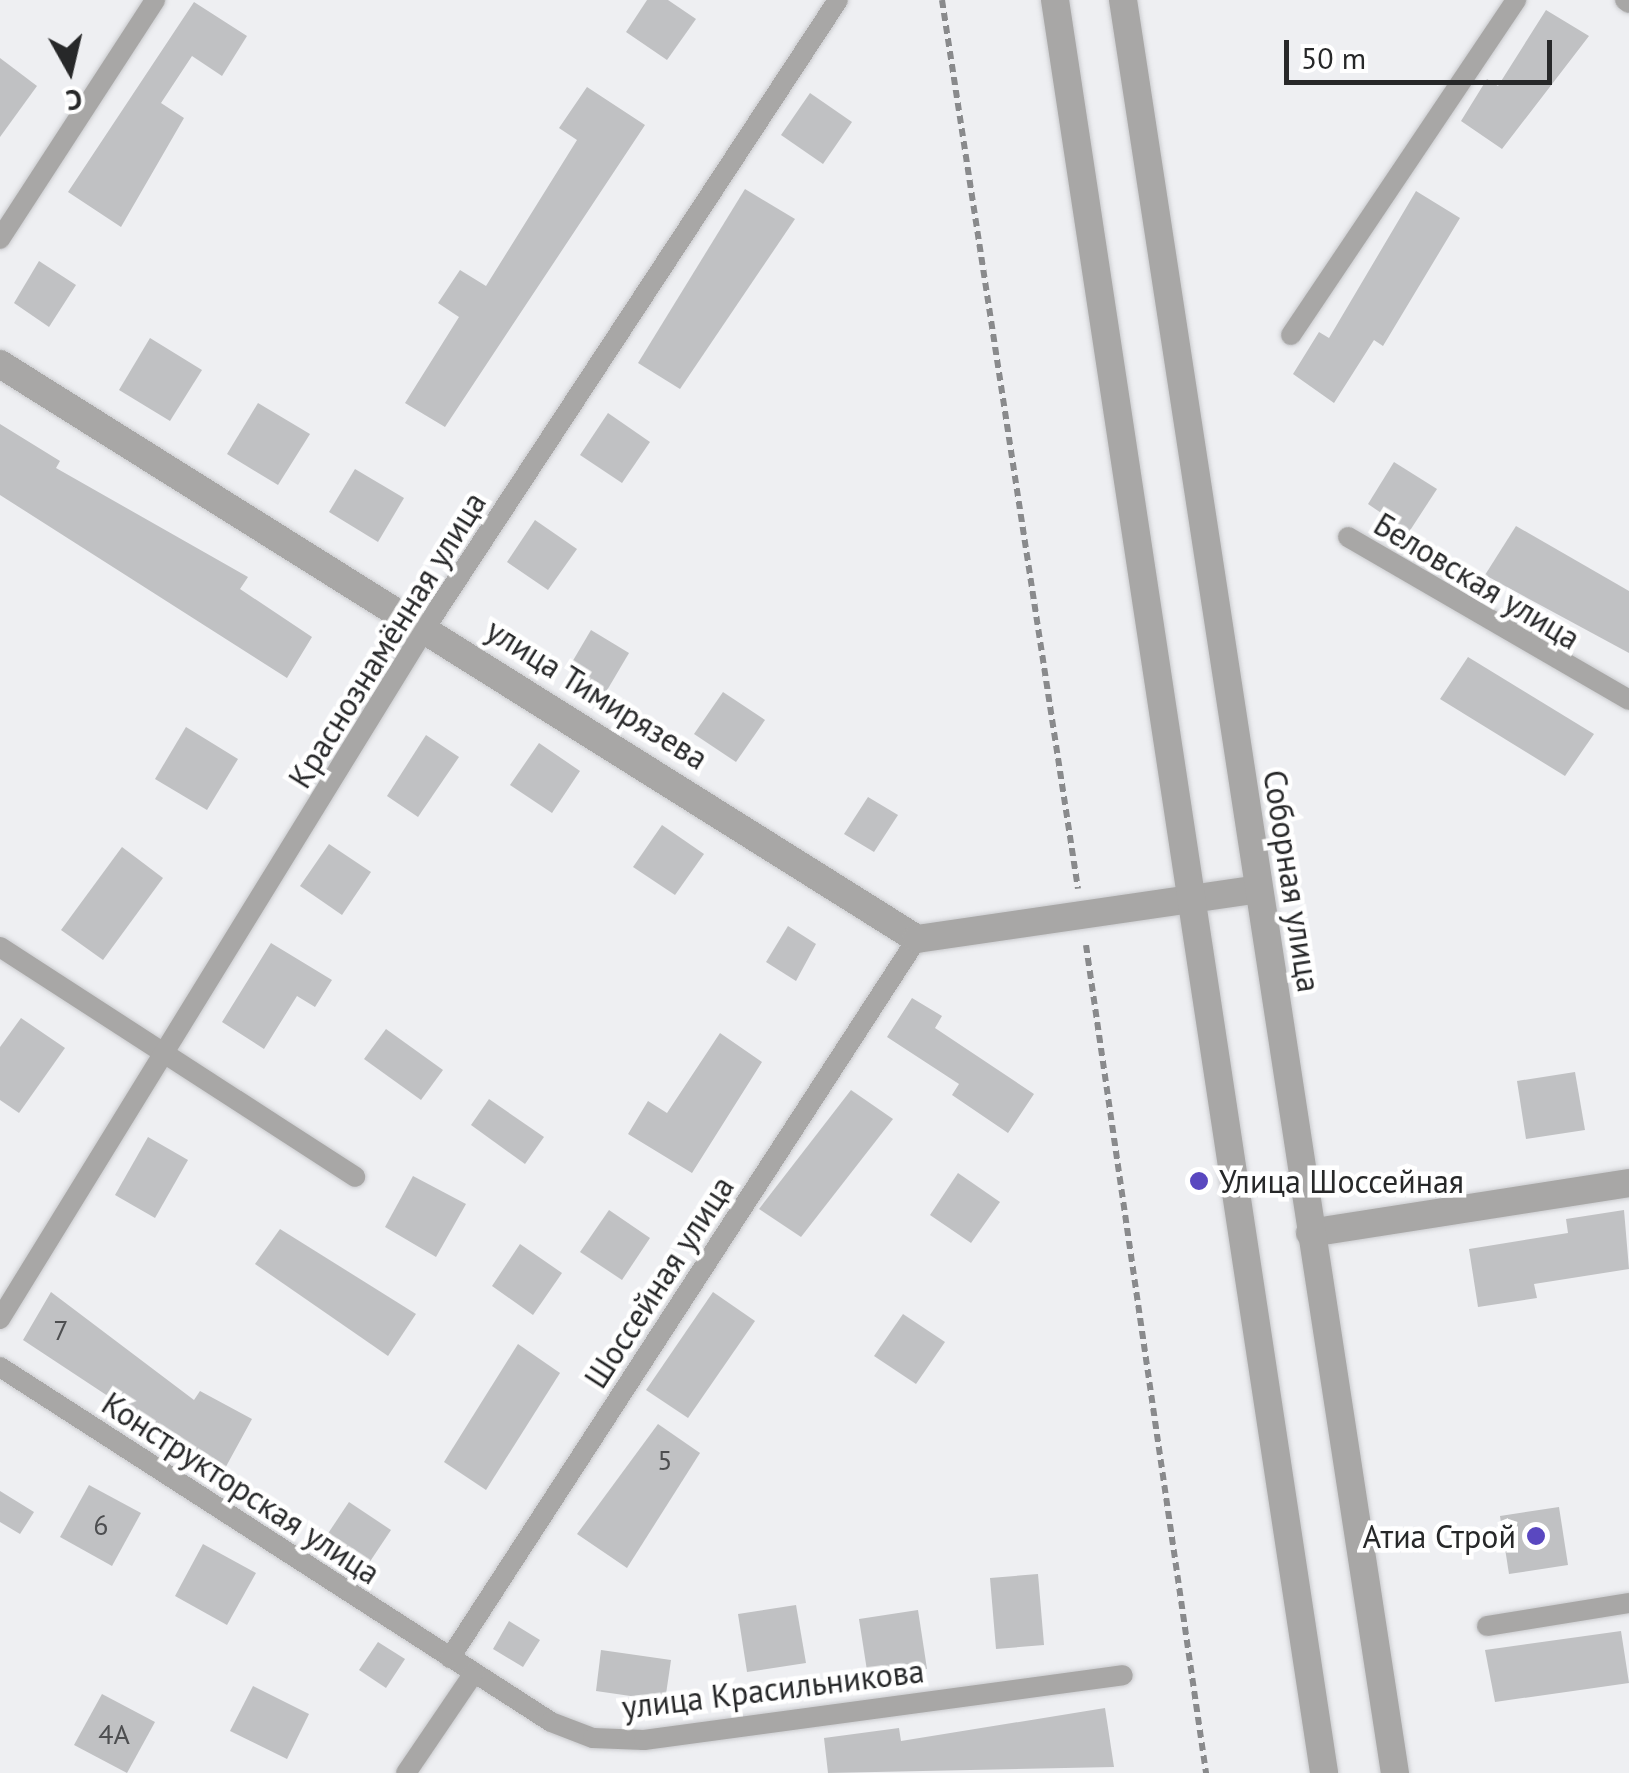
<!DOCTYPE html>
<html>
<head>
<meta charset="utf-8">
<style>
	body { margin:0 }
	#map { position:relative; width:1629px; height:1773px; overflow:hidden; background:#eeeff2; font-family:"PT Sans",sans-serif }
	div>[style] { position:absolute }
	[style*='--x'] { left:calc(var(--x)*1px); top:calc(var(--y)*1px); width:calc(var(--w)*1px); rotate:calc(var(--a)*1deg) }
	.building>* { inset:0; background:#c0c1c3 }
	.path>* { height:6px; margin-top:-3px; transform-origin:0; background:repeating-linear-gradient(90deg,#898a8c 0 8px,transparent 0 13px) }
	.roads { filter:drop-shadow(0 0 2px #cacbce) drop-shadow(0 0 2px #cacbce) }
	.service>* { height:20px; margin:-10px; padding:0 10px; transform-origin:10px; border-radius:10px; background:#a8a7a6 }
	.minor>* { height:28px; margin:-14px; padding:0 14px; transform-origin:14px; border-radius:14px; background:#a8a7a6 }
	.tertiary>* { height:28px; margin:-14px; padding:0 14px; transform-origin:14px; border-radius:14px; background:#a8a7a6 }
	.dots>* { width:28px; height:28px; translate:-50% -50%; box-sizing:border-box; border:5px solid #fff; border-radius:50% }
	span { translate:-50% -50%; white-space:nowrap; text-align:center; line-height:1.15; -webkit-text-stroke:9px #fff; paint-order:stroke }
	.number-label { font-size:28px; color:#4d4e50 }
	.number-label span { -webkit-text-stroke-width:0 }
	.street-label { font-size:32px; color:#272829 }
	.poi-label { font-size:32px; color:#272829 }
	.left { translate:0 -50%; text-align:left }
	.right { translate:-100% -50%; text-align:right }
	.north { position:absolute; left:20px; top:20px; width:100px; height:100px; -webkit-text-stroke:8px #fff; paint-order:stroke; rotate:172deg; font-size:28px; font-weight:700; line-height:40px; text-align:center; color:#272829 }
	.north::after { content:''; display:block; margin:auto; width:35px; height:45px; background:#272829; clip-path:polygon(50% 0,100% 100%,50% 72%,0 100%) }
	.scale { position:absolute; left:1284px; top:40px; width:268px; height:45px; box-sizing:border-box; border:5px solid #272829; border-top:0; padding-left:12px; font-size:30px; line-height:35px; white-space:nowrap; color:#272829; -webkit-text-stroke:8px #fff; paint-order:stroke }
</style>
</head>
<body>
<div id="map">
	<div class="building">
		<i style="clip-path:polygon(647px 0,668px 0,696px 19px,667px 60px,626px 32px)"></i>
		<i style="clip-path:polygon(194px 2px,247px 36px,222px 76px,192px 56px,161px 103px,184px 118px,121px 227px,68px 192px)"></i>
		<i style="clip-path:polygon(1546px 10px,1589px 36px,1502px 149px,1461px 121px,1487px 79px,1498px 86px)"></i>
		<i style="clip-path:polygon(0 58px,37px 86px,0 137px)"></i>
		<i style="clip-path:polygon(587px 87px,645px 125px,445px 427px,405px 403px,459px 317px,438px 303px,460px 270px,486px 286px,577px 140px,559px 128px)"></i>
		<i style="clip-path:polygon(810px 93px,852px 122px,823px 164px,781px 135px)"></i>
		<i style="clip-path:polygon(745px 189px,795px 219px,680px 389px,638px 363px)"></i>
		<i style="clip-path:polygon(1416px 191px,1460px 218px,1383px 346px,1374px 340px,1334px 403px,1293px 374px,1319px 332px,1329px 338px)"></i>
		<i style="clip-path:polygon(39px 261px,76px 285px,49px 327px,14px 303px)"></i>
		<i style="clip-path:polygon(150px 338px,202px 370px,170px 421px,119px 390px)"></i>
		<i style="clip-path:polygon(258px 403px,310px 434px,278px 485px,227px 454px)"></i>
		<i style="clip-path:polygon(608px 413px,650px 442px,622px 483px,580px 455px)"></i>
		<i style="clip-path:polygon(0 424px,60px 461px,56px 468px,248px 577px,240px 589px,312px 637px,287px 678px,0 495px)"></i>
		<i style="clip-path:polygon(1394px 462px,1437px 489px,1409px 532px,1368px 504px)"></i>
		<i style="clip-path:polygon(355px 469px,404px 498px,378px 542px,329px 512px)"></i>
		<i style="clip-path:polygon(535px 520px,577px 549px,548px 590px,507px 562px)"></i>
		<i style="clip-path:polygon(1516px 526px,1629px 591px,1629px 653px,1485px 575px)"></i>
		<i style="clip-path:polygon(591px 630px,629px 653px,606px 692px,568px 669px)"></i>
		<i style="clip-path:polygon(1468px 657px,1594px 734px,1565px 776px,1440px 699px)"></i>
		<i style="clip-path:polygon(723px 692px,765px 720px,736px 762px,694px 734px)"></i>
		<i style="clip-path:polygon(186px 727px,238px 759px,207px 810px,155px 779px)"></i>
		<i style="clip-path:polygon(426px 735px,459px 757px,418px 817px,387px 796px)"></i>
		<i style="clip-path:polygon(539px 743px,580px 771px,552px 813px,510px 785px)"></i>
		<i style="clip-path:polygon(868px 797px,898px 815px,874px 852px,844px 834px)"></i>
		<i style="clip-path:polygon(662px 825px,704px 854px,675px 895px,633px 867px)"></i>
		<i style="clip-path:polygon(329px 844px,371px 872px,342px 915px,300px 886px)"></i>
		<i style="clip-path:polygon(122px 847px,163px 878px,103px 960px,61px 930px)"></i>
		<i style="clip-path:polygon(788px 926px,816px 944px,796px 981px,766px 962px)"></i>
		<i style="clip-path:polygon(271px 943px,332px 980px,315px 1007px,297px 996px,264px 1049px,222px 1022px)"></i>
		<i style="clip-path:polygon(912px 998px,942px 1016px,935px 1028px,1034px 1094px,1008px 1133px,952px 1095px,959px 1084px,887px 1037px)"></i>
		<i style="clip-path:polygon(21px 1018px,65px 1048px,19px 1113px,0 1100px,0 1047px)"></i>
		<i style="clip-path:polygon(386px 1029px,443px 1070px,421px 1100px,364px 1059px)"></i>
		<i style="clip-path:polygon(720px 1033px,762px 1062px,692px 1173px,628px 1134px,648px 1101px,667px 1113px)"></i>
		<i style="clip-path:polygon(1575px 1072px,1585px 1130px,1526px 1139px,1517px 1081px)"></i>
		<i style="clip-path:polygon(851px 1090px,893px 1119px,801px 1237px,759px 1209px)"></i>
		<i style="clip-path:polygon(489px 1099px,544px 1137px,525px 1164px,471px 1125px)"></i>
		<i style="clip-path:polygon(148px 1137px,188px 1160px,155px 1218px,115px 1195px)"></i>
		<i style="clip-path:polygon(958px 1173px,1000px 1202px,971px 1243px,930px 1215px)"></i>
		<i style="clip-path:polygon(413px 1176px,466px 1204px,436px 1257px,385px 1227px)"></i>
		<i style="clip-path:polygon(609px 1210px,650px 1238px,622px 1280px,580px 1252px)"></i>
		<i style="clip-path:polygon(1624px 1210px,1629px 1269px,1534px 1284px,1537px 1298px,1478px 1307px,1469px 1249px,1568px 1233px,1566px 1219px)"></i>
		<i style="clip-path:polygon(280px 1229px,416px 1314px,388px 1356px,255px 1264px)"></i>
		<i style="clip-path:polygon(520px 1244px,562px 1273px,533px 1315px,492px 1286px)"></i>
		<i style="clip-path:polygon(51px 1292px,194px 1400px,200px 1391px,252px 1419px,223px 1472px,23px 1340px)"></i>
		<i style="clip-path:polygon(713px 1292px,755px 1321px,688px 1418px,646px 1390px)"></i>
		<i style="clip-path:polygon(903px 1314px,945px 1342px,916px 1384px,874px 1356px)"></i>
		<i style="clip-path:polygon(518px 1344px,560px 1373px,486px 1490px,444px 1462px)"></i>
		<i style="clip-path:polygon(658px 1424px,700px 1453px,627px 1568px,577px 1534px)"></i>
		<i style="clip-path:polygon(89px 1485px,141px 1513px,112px 1566px,60px 1537px)"></i>
		<i style="clip-path:polygon(0 1491px,34px 1512px,20px 1534px,0 1522px)"></i>
		<i style="clip-path:polygon(349px 1502px,391px 1530px,363px 1572px,321px 1544px)"></i>
		<i style="clip-path:polygon(1559px 1507px,1568px 1565px,1509px 1574px,1500px 1516px)"></i>
		<i style="clip-path:polygon(203px 1544px,256px 1573px,227px 1625px,175px 1596px)"></i>
		<i style="clip-path:polygon(1038px 1574px,1044px 1645px,996px 1649px,990px 1578px)"></i>
		<i style="clip-path:polygon(796px 1605px,806px 1663px,747px 1672px,738px 1614px)"></i>
		<i style="clip-path:polygon(918px 1610px,927px 1669px,868px 1677px,859px 1619px)"></i>
		<i style="clip-path:polygon(509px 1621px,540px 1640px,523px 1667px,493px 1649px)"></i>
		<i style="clip-path:polygon(1621px 1631px,1629px 1683px,1495px 1702px,1485px 1650px)"></i>
		<i style="clip-path:polygon(378px 1642px,405px 1659px,386px 1688px,359px 1670px)"></i>
		<i style="clip-path:polygon(601px 1650px,671px 1660px,665px 1701px,596px 1691px)"></i>
		<i style="clip-path:polygon(253px 1686px,309px 1714px,287px 1759px,230px 1731px)"></i>
		<i style="clip-path:polygon(102px 1694px,155px 1722px,127px 1773px,74px 1745px)"></i>
		<i style="clip-path:polygon(1105px 1708px,1114px 1767px,828px 1773px,824px 1738px,899px 1728px,901px 1741px)"></i>
	</div>
	<div class="path">
		<i style="--x:942;--y:0;--w:899;--a:81.3"></i>
		<i style="--x:1086;--y:945;--w:837;--a:81.75"></i>
	</div>
	<div class="roads">
		<div class="service">
			<i style="--x:1625;--y:0;--w:5;--a:37"></i>
			<i style="--x:0;--y:239;--w:285;--a:-57"></i>
			<i style="--x:1291;--y:335;--w:404;--a:-56.1"></i>
			<i style="--x:1348;--y:537;--w:325;--a:30.1"></i>
			<i style="--x:0;--y:947;--w:423;--a:32.9"></i>
			<i style="--x:0;--y:1319;--w:813;--a:-58.38"></i>
			<i style="--x:426;--y:627;--w:750;--a:-56.69"></i>
			<i style="--x:0;--y:1367;--w:655;--a:32.79"></i>
			<i style="--x:551;--y:1722;--w:45;--a:20.9"></i>
			<i style="--x:593;--y:1738;--w:51;--a:2.2"></i>
			<i style="--x:644;--y:1740;--w:483;--a:-7.7"></i>
			<i style="--x:1487;--y:1626;--w:144;--a:-9.2"></i>
			<i style="--x:450;--y:1658;--w:857;--a:-57"></i>
			<i style="--x:406;--y:1773;--w:121;--a:-55.8"></i>
		</div>
		<div class="minor">
			<i style="--x:0;--y:364;--w:1082;--a:32.09"></i>
			<i style="--x:917;--y:939;--w:345;--a:-8.3"></i>
			<i style="--x:1310;--y:1233;--w:323;--a:-8.9"></i>
		</div>
		<div class="tertiary">
			<i style="--x:1055;--y:0;--w:1793;--a:81.37"></i>
			<i style="--x:1123;--y:0;--w:1794;--a:81.28"></i>
		</div>
	</div>
	<div class="dots">
		<i style="left:1199px;top:1181px;background:#5a48c0"></i>
		<i style="left:1536px;top:1536px;background:#5a48c0"></i>
	</div>
	<div class="number-label">
		<span style="left:61px;top:1330px">7</span>
		<span style="left:665px;top:1460px">5</span>
		<span style="left:101px;top:1525px">6</span>
		<span style="left:114px;top:1734px">4А</span>
	</div>
	<div class="street-label">
		<span style="left:1477px;top:581px;rotate:31deg">Беловская улица</span>
		<span style="left:387px;top:640px;rotate:-58deg">Краснознамённая улица</span>
		<span style="left:597px;top:694px;rotate:32deg">улица Тимирязева</span>
		<span style="left:1292px;top:881px;rotate:81deg">Соборная улица</span>
		<span style="left:659px;top:1282px;rotate:-57deg">Шоссейная улица</span>
		<span style="left:241px;top:1488px;rotate:33deg">Конструкторская улица</span>
		<span style="left:773px;top:1689px;rotate:-7deg">улица Красильникова</span>
	</div>
	<div class="poi-label">
		<span class="left" style="left:1219px;top:1181px">Улица Шоссейная</span>
		<span class="right" style="left:1516px;top:1536px">Атиа Строй</span>
	</div>
	<div class="north">С</div>
	<div class="scale">50 m</div>
</div>
</body>
</html>
